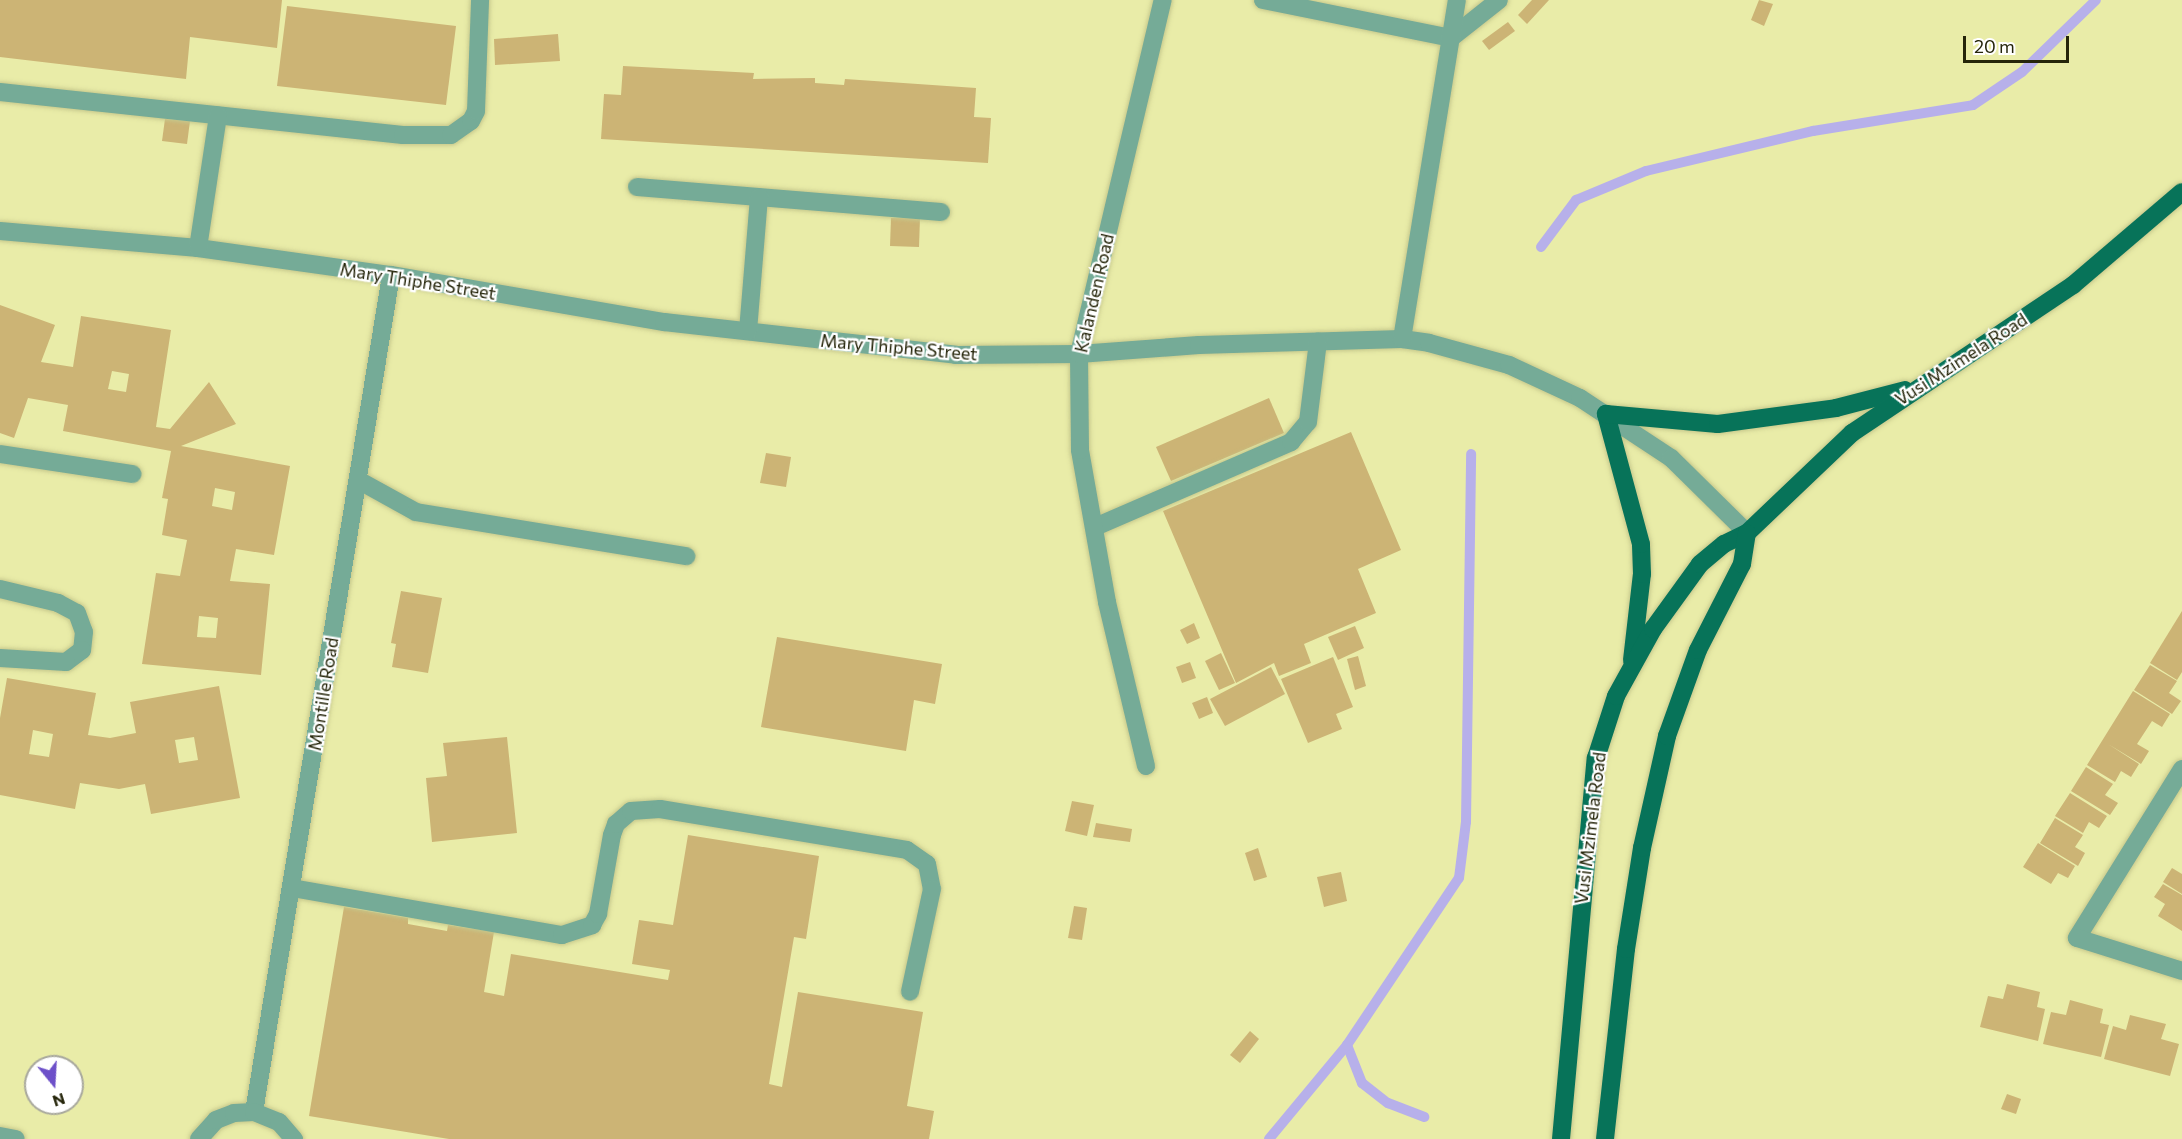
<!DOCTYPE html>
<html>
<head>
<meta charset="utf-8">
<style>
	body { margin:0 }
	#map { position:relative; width:2182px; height:1139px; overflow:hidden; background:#e9eca8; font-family:Commissioner,sans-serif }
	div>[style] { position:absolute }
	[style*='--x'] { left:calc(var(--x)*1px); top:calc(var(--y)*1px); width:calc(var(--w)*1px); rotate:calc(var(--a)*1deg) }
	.stream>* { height:10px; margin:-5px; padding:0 5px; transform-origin:5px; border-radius:5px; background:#b7b0ea }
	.building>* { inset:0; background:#ccb475 }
	.roads { filter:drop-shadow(0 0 2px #c6c88c) drop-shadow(0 0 2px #c6c88c) }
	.minor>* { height:18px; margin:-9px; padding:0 9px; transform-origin:9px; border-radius:9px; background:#75ab97 }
	.major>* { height:18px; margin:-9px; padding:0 9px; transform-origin:9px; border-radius:9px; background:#077359 }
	span { translate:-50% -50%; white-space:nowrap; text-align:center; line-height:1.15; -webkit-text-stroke:4.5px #fff; paint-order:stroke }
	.street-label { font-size:18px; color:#25250a }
	.north { position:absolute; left:24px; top:1055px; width:60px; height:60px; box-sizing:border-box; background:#fff; border:2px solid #a8a89d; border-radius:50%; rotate:162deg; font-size:16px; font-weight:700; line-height:24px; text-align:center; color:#25250a }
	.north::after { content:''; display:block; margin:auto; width:21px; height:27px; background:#6d50c9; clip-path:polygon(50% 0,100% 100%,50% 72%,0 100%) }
	.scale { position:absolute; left:1963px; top:36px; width:106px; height:27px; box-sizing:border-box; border:3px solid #25250a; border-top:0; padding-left:8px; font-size:18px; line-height:21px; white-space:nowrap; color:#25250a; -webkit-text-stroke:4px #fff; paint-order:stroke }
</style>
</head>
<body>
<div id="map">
	<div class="stream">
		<i style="--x:1541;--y:247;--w:59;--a:-53.3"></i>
		<i style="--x:1576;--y:200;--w:76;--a:-22.5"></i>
		<i style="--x:1646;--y:171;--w:172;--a:-13.5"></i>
		<i style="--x:1813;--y:131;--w:162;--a:-9.2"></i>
		<i style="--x:1973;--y:105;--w:59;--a:-34"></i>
		<i style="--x:2022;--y:72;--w:103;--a:-44.2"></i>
		<i style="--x:1347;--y:1045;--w:41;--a:68.5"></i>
		<i style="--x:1362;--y:1083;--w:33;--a:38"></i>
		<i style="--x:1388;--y:1103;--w:39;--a:21"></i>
		<i style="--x:1269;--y:1139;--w:122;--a:-50.3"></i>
		<i style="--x:1347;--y:1045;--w:201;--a:-56.2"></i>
		<i style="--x:1459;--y:878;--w:56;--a:-82.9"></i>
		<i style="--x:1466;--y:822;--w:368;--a:-89.2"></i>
	</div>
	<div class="building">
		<i style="clip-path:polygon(0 0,282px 0,277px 48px,190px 37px,186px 79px,0 57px)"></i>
		<i style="clip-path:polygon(1532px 0,1549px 0,1527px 24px,1518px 15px)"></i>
		<i style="clip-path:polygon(1759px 0,1773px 4px,1764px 26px,1751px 20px)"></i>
		<i style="clip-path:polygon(287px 6px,456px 26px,446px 105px,277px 86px)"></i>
		<i style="clip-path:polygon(1508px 22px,1515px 31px,1489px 50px,1482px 41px)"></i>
		<i style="clip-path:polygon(558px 34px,560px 61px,495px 65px,494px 39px)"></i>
		<i style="clip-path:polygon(623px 66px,754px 73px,753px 79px,815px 78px,815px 83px,844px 85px,845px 79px,976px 88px,974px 117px,991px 118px,988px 163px,601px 139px,604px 94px,621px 95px)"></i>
		<i style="clip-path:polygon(165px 119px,190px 121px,187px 144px,162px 141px)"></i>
		<i style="clip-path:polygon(891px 218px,920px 218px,919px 247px,890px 246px)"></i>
		<i style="clip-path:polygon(evenodd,0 305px,55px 325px,41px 362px,73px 367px,81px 316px,171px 330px,156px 427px,170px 429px,209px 382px,236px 424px,181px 446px,290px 466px,274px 555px,236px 549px,230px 581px,270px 584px,261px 675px,142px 664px,156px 573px,180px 576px,187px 540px,162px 535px,168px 499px,162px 498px,171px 451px,63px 431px,68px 405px,28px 398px,14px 438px,0 433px,0 305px,112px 371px,129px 374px,126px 392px,108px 389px,112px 371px,0 305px,215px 488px,235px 492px,232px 510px,212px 506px,215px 488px,0 305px,199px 616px,218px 618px,216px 638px,197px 637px,199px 616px)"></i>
		<i style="clip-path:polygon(1269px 398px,1284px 433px,1171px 481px,1156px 447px)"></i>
		<i style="clip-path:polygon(1351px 432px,1401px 550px,1358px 569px,1376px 613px,1304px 644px,1311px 663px,1279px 676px,1274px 663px,1236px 683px,1163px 511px)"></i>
		<i style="clip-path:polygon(766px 453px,791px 457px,786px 487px,760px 483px)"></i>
		<i style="clip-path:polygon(401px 591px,442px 598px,428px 673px,392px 667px,396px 644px,391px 643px)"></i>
		<i style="clip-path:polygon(2182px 611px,2182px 672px,2177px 680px,2150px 663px)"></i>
		<i style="clip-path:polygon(1194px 623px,1200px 638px,1187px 644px,1180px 630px)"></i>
		<i style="clip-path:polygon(1355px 626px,1364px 648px,1338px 660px,1328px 637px)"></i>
		<i style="clip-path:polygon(777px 637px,942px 664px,935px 704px,914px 700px,906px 751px,761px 727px)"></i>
		<i style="clip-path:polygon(1221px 653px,1235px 683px,1219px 690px,1205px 661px)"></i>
		<i style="clip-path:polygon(1358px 656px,1366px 686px,1355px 690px,1347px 659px)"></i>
		<i style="clip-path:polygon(1333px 657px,1353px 707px,1336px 714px,1342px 729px,1308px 743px,1281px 679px)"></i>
		<i style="clip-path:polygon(1190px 662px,1196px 678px,1182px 683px,1176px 667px)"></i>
		<i style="clip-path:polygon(2150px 665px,2177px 681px,2169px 693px,2181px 701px,2172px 714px,2134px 690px)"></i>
		<i style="clip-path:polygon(1271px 667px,1285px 694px,1225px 726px,1210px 699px)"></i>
		<i style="clip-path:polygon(evenodd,7px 678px,96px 693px,88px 735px,110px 738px,136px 733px,130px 702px,219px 686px,240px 798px,151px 814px,145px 784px,119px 789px,80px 783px,75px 809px,0 795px,0 718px,7px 678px,33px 730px,53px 734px,49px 757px,29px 754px,33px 730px,7px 678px,194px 737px,198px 760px,179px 763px,175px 740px,194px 737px)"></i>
		<i style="clip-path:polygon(2133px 691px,2170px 714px,2162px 727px,2152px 721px,2137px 744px,2149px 751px,2141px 764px,2108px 744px,2139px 764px,2131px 777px,2121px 771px,2115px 782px,2087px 765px)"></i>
		<i style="clip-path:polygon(1207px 697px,1213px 713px,1199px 719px,1192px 703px)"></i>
		<i style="clip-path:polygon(507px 737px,517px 833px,432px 842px,426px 778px,447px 776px,443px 743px)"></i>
		<i style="clip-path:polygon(2086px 767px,2113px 784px,2105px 795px,2118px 803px,2110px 815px,2071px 791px)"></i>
		<i style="clip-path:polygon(2070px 793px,2107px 816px,2099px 828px,2089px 822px,2083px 833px,2055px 816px)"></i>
		<i style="clip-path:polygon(1072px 801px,1094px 805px,1087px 836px,1065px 831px)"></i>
		<i style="clip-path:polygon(2055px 818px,2083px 835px,2075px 847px,2085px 853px,2078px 866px,2040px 843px)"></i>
		<i style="clip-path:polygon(1096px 823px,1132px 829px,1130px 842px,1093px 837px)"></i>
		<i style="clip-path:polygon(688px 835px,819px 856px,806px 939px,794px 937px,769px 1084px,782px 1087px,798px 992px,923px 1012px,907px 1106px,934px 1111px,929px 1139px,449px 1139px,309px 1116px,344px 907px,408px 918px,408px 924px,447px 931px,448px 925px,494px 932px,484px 992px,504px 996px,511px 954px,668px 980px,670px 970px,632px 964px,639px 920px,673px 925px)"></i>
		<i style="clip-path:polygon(2038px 843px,2075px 866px,2068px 878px,2058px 873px,2051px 884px,2023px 867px)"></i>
		<i style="clip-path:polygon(1258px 848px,1267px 877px,1254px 881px,1245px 853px)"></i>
		<i style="clip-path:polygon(2172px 868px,2182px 874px,2182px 894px,2163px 882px)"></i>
		<i style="clip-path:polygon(1341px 872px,1347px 901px,1324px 907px,1317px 877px)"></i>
		<i style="clip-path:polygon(2163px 884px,2182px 895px,2182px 931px,2158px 916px,2165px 904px,2154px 897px)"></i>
		<i style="clip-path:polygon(1074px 906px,1087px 908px,1082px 940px,1068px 938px)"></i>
		<i style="clip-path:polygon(2007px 984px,2040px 992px,2037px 1007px,2045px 1009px,2038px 1041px,1980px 1027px,1988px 996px,2003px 999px)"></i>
		<i style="clip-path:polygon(2070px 1000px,2103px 1009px,2100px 1023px,2109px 1025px,2101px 1057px,2043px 1044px,2051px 1012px,2066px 1015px)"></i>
		<i style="clip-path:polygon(2130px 1015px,2166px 1024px,2161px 1039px,2179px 1044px,2170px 1076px,2104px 1059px,2113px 1026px,2126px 1030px)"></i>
		<i style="clip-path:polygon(1250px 1031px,1259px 1039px,1240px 1063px,1230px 1055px)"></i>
		<i style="clip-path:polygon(2007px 1094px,2021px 1099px,2016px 1114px,2001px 1109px)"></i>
	</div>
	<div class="roads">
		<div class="minor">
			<i style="--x:1263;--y:0;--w:192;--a:11.4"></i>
			<i style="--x:1451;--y:38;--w:61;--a:-38.4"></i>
			<i style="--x:0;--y:92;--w:405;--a:6.1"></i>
			<i style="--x:403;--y:135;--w:48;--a:0"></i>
			<i style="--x:451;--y:135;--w:24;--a:-35"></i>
			<i style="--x:471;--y:121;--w:11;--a:-63"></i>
			<i style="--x:476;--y:111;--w:111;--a:-87.9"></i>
			<i style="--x:637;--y:187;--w:305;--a:4.7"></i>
			<i style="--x:0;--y:231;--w:199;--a:4.9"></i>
			<i style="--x:198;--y:248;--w:195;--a:8"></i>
			<i style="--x:391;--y:275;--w:277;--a:9.8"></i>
			<i style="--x:664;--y:322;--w:294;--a:6.4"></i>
			<i style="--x:956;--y:355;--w:123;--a:-0.5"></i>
			<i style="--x:1079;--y:354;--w:120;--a:-4.3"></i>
			<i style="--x:1199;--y:345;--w:203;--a:-1.7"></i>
			<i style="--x:1402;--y:339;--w:27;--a:8"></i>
			<i style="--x:1429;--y:343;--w:83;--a:15.4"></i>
			<i style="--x:1509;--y:365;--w:78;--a:24.9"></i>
			<i style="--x:1580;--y:398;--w:109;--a:33.4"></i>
			<i style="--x:1671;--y:458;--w:107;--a:44.6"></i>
			<i style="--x:198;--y:248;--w:134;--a:-81.4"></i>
			<i style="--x:748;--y:331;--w:134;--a:-85.3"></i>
			<i style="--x:1402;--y:339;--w:343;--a:-80.8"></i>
			<i style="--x:0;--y:454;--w:134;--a:8.6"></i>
			<i style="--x:358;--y:480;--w:66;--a:28.9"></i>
			<i style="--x:416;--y:512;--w:274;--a:9.3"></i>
			<i style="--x:1095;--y:527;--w:214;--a:-23.4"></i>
			<i style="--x:1291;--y:442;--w:26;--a:-50"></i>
			<i style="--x:1308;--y:422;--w:81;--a:-82.9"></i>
			<i style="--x:0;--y:589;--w:60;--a:13.6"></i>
			<i style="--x:58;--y:603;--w:21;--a:28"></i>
			<i style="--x:77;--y:613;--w:20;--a:70"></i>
			<i style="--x:84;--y:632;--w:18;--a:96"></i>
			<i style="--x:82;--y:650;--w:20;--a:143"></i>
			<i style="--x:66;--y:662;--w:66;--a:-176.5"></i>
			<i style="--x:1146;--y:766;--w:169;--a:-103.4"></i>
			<i style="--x:1107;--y:602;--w:154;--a:-100.1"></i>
			<i style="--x:1080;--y:450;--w:96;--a:-90.6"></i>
			<i style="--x:1079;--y:354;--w:364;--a:-76.7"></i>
			<i style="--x:2182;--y:769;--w:199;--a:121.9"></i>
			<i style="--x:2077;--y:938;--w:110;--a:17.4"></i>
			<i style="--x:292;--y:888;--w:274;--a:9.9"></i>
			<i style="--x:562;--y:935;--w:32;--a:-18"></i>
			<i style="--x:592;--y:925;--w:13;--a:-61"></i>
			<i style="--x:598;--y:914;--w:80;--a:-80"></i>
			<i style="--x:612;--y:835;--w:12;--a:-70"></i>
			<i style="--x:616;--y:824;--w:20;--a:-41"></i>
			<i style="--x:631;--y:811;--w:29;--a:-4"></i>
			<i style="--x:660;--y:809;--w:250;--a:9.4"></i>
			<i style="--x:907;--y:850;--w:24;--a:35"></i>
			<i style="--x:927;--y:864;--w:25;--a:79"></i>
			<i style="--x:932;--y:889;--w:105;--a:102.1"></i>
			<i style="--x:254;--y:1112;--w:848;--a:-80.7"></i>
			<i style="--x:0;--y:1136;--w:16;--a:11"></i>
			<i style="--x:199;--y:1139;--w:25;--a:-48"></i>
			<i style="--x:216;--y:1120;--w:19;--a:-21"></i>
			<i style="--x:234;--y:1113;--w:20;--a:-3"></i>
			<i style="--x:254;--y:1112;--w:27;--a:22"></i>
			<i style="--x:279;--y:1122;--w:23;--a:49"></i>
		</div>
		<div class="major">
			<i style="--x:1632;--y:660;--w:87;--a:-83.4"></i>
			<i style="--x:1642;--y:574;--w:30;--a:-92"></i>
			<i style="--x:1641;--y:544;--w:135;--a:-105.1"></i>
			<i style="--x:1606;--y:414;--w:112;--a:5.1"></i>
			<i style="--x:1718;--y:424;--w:119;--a:-7.7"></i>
			<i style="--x:1836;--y:408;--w:71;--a:-14.6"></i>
			<i style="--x:1561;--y:1139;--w:383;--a:-84.8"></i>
			<i style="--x:1596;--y:758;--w:65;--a:-72.1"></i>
			<i style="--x:1616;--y:696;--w:77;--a:-61.1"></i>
			<i style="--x:1653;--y:629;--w:80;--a:-54.1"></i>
			<i style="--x:1700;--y:564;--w:31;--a:-40"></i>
			<i style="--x:1724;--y:544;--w:25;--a:-26"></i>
			<i style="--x:1747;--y:533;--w:145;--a:-43.6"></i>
			<i style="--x:1852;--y:433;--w:266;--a:-33.8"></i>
			<i style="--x:2073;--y:285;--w:143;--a:-40.5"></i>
			<i style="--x:1605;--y:1139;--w:191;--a:-83.7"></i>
			<i style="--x:1626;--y:949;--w:102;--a:-81"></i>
			<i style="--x:1642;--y:848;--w:115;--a:-77.4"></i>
			<i style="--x:1667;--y:736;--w:91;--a:-70.2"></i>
			<i style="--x:1698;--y:650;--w:97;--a:-62.9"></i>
			<i style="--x:1742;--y:564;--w:31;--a:-81"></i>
		</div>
	</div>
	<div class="street-label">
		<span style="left:418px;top:281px;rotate:9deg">Mary Thiphe Street</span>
		<span style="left:1094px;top:293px;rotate:-77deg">Kalanden Road</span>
		<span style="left:899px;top:347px;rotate:5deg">Mary Thiphe Street</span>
		<span style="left:1961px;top:359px;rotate:-33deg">Vusi Mzimela Road</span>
		<span style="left:323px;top:694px;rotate:-81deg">Montille Road</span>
		<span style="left:1590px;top:828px;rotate:-83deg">Vusi Mzimela Road</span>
	</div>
	<div class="north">N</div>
	<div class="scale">20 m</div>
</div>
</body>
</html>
